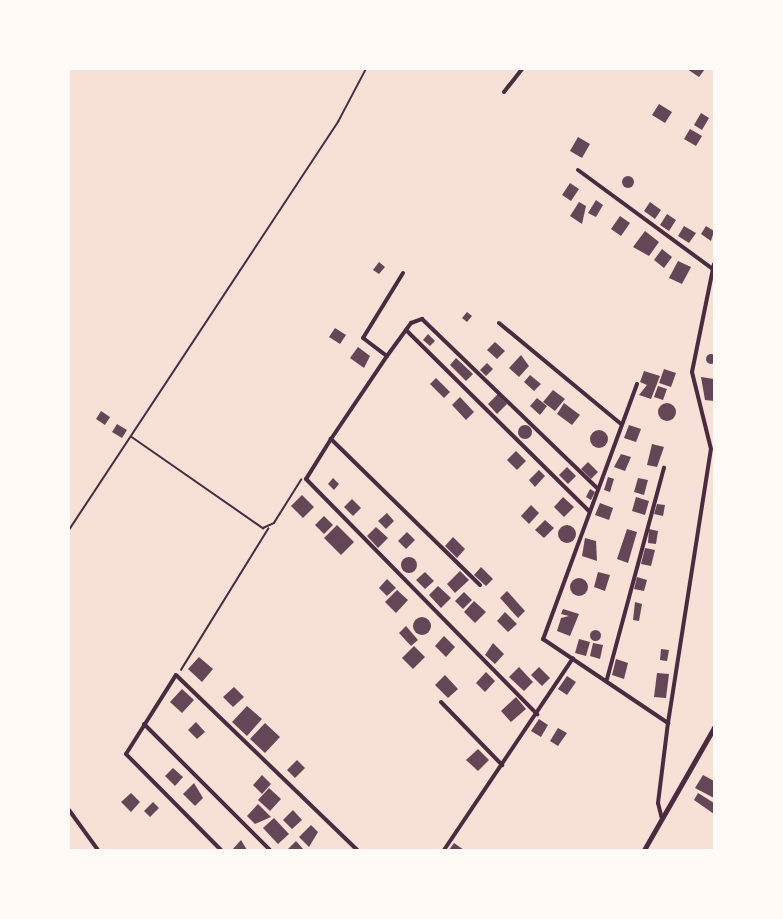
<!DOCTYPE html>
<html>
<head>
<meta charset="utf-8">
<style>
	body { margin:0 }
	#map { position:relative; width:783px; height:919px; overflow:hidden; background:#f7e1d7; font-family:Inter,sans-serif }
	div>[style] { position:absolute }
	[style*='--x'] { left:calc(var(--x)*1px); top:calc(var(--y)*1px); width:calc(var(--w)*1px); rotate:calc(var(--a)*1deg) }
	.building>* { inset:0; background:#644757 }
	.round { border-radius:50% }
	.path>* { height:1.5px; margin:-0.75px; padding:0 0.75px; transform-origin:0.75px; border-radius:0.75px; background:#4a2c40 }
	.minor>* { height:4px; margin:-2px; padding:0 2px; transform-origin:2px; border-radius:2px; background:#4a2c40 }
	.tertiary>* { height:4.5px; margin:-2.25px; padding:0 2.25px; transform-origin:2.25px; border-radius:2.25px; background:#4a2c40 }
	span { translate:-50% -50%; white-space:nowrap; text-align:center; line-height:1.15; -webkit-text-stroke:6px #fffaf5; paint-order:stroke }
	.frame { position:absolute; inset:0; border:70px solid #fffaf5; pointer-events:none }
</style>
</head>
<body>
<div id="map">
	<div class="building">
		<i style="clip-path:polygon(687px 69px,705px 69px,699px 77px)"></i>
		<i style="clip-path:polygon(659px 104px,672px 112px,665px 123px,652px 115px)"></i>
		<i style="clip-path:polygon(701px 113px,709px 118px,702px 130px,694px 125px)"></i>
		<i style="clip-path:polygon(690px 129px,702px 136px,696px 146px,684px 139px)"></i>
		<i style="clip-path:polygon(578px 137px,590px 144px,582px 158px,570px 151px)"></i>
		<i class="round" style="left:622px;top:176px;width:12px;height:12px"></i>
		<i style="clip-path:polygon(570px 183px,579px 189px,571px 201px,562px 195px)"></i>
		<i style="clip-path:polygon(596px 200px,603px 205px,596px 217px,588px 213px)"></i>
		<i style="clip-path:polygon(579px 202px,586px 206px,582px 224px,570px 216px)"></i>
		<i style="clip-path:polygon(650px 202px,661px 210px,655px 219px,644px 211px)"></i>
		<i style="clip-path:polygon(667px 214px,676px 220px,669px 231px,660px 225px)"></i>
		<i style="clip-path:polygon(620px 216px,630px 223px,621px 236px,611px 229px)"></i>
		<i style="clip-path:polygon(684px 226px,696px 233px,689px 243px,678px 236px)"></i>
		<i style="clip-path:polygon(706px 226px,714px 231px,711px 241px,701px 234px)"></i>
		<i style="clip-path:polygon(645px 231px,659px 242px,649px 256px,633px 247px)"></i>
		<i style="clip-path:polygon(662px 249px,672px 257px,664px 268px,654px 260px)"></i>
		<i style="clip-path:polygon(678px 261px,691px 267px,682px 284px,669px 278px)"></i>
		<i style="clip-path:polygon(379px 262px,385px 267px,379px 274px,373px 270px)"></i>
		<i style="clip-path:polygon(467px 312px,472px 316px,467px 322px,462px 318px)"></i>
		<i style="clip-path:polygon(335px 328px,346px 335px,340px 344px,329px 337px)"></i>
		<i style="clip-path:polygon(428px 334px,435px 341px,430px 346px,423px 340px)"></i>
		<i style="clip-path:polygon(495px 342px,505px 351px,497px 359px,487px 350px)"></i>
		<i style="clip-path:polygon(358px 347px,370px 356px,364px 368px,350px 358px)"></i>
		<i class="round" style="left:706px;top:354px;width:10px;height:10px"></i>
		<i style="clip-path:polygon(521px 355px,529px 366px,519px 377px,509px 368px)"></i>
		<i style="clip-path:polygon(456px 358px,473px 374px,466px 381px,450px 365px)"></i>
		<i style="clip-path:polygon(487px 363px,493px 369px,486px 376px,480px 370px)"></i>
		<i style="clip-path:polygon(664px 369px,676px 373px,671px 387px,659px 383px)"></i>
		<i style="clip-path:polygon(644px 371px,660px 376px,651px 399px,639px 395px,647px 385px,640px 382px)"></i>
		<i style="clip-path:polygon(530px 375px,541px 384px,534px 391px,524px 382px)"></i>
		<i style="clip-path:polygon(701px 377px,714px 379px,714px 401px,705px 400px)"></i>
		<i style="clip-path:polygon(436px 378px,450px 392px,444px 398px,430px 384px)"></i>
		<i style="clip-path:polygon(658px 386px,667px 389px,663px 400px,654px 397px)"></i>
		<i style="clip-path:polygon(553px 390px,565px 399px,555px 411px,543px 402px)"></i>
		<i style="clip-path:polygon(498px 394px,507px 404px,497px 414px,488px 404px)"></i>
		<i style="clip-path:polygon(460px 397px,474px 412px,466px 420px,452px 405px)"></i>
		<i style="clip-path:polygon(537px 398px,547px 406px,540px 415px,530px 406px)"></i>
		<i style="clip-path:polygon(564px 403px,580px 415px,572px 425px,557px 414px)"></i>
		<i class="round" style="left:658px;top:403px;width:18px;height:18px"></i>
		<i style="clip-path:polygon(101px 411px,110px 417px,105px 425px,96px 419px)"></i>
		<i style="clip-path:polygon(117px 424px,127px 430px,122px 438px,112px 432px)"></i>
		<i class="round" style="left:518px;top:425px;width:14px;height:14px"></i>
		<i style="clip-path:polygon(629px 425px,641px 429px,636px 442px,624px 438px)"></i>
		<i class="round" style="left:590px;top:430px;width:18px;height:18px"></i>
		<i style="clip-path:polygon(652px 444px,664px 447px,657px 467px,647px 465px)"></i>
		<i style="clip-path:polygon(516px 451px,526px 461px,517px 470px,507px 460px)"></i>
		<i style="clip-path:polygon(621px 454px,631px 457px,625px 471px,614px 467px)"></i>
		<i style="clip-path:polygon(588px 462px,598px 472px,591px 479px,581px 469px)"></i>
		<i style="clip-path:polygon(567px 467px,576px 476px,568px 484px,559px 475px)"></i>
		<i style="clip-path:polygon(539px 470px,545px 476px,535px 487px,529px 480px)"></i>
		<i style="clip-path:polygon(608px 477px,614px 479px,610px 492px,604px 490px)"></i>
		<i style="clip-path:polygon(333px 478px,339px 484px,334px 490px,328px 484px)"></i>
		<i style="clip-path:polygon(638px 478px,648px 480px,644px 495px,634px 492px)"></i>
		<i style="clip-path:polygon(590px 489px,595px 492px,591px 500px,586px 497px)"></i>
		<i style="clip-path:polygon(302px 495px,314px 507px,303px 518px,291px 506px)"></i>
		<i style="clip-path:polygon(563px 497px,574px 507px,564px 517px,554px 507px)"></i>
		<i style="clip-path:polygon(636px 497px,649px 501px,645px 515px,632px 511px)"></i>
		<i style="clip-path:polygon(352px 499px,361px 508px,353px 516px,344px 507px)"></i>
		<i style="clip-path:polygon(600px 503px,613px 508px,609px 520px,595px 515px)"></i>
		<i style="clip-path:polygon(657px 504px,665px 505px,663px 516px,654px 514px)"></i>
		<i style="clip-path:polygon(531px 505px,539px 513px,529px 524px,521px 516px)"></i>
		<i style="clip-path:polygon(387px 513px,394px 521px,386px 529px,378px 521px)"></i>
		<i style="clip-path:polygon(324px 516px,333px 525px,324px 534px,315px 525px)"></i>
		<i style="clip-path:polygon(545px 520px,554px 528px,544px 538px,535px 530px)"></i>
		<i class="round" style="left:558px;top:525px;width:18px;height:18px"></i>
		<i style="clip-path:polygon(337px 525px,354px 542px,341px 555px,324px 538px)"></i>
		<i style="clip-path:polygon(376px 527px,388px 538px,378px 548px,367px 536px)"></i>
		<i style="clip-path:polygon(627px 529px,637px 532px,628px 563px,617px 559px)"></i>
		<i style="clip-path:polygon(649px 529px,658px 531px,656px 544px,648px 543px)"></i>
		<i style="clip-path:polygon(407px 532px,415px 540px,406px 549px,398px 541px)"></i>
		<i style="clip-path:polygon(453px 537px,465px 549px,457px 558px,445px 546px)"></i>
		<i style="clip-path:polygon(585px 538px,596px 541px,597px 561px,582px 556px)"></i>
		<i style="clip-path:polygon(645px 548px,655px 550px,651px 566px,641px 564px)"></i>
		<i class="round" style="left:401px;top:557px;width:16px;height:16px"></i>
		<i style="clip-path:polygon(481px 567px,493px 579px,486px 586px,474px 575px)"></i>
		<i style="clip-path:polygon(460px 571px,469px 580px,455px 593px,447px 584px)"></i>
		<i style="clip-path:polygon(425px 572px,434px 581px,425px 589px,416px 580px)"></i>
		<i style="clip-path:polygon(598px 572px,610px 575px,605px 591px,594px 587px)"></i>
		<i style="clip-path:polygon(637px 577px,647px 580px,644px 591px,634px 589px)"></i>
		<i class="round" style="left:570px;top:578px;width:18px;height:18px"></i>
		<i style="clip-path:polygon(387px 579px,396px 588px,387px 596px,379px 588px)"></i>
		<i style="clip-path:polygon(438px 586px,451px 598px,441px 608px,429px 595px)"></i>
		<i style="clip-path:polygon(397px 590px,408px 600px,396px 613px,385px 602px)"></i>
		<i style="clip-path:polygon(507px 591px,525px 611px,518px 618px,500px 598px)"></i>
		<i style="clip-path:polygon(464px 592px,472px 600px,463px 609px,455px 601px)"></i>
		<i style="clip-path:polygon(474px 601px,486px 612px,475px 623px,464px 612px)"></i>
		<i style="clip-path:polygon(635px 602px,642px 604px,639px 621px,633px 620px)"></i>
		<i style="clip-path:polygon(563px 609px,579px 614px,570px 636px,557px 631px,561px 618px,569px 616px,561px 614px)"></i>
		<i style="clip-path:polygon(505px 612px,517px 624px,508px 632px,497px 621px)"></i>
		<i class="round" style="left:413px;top:617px;width:18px;height:18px"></i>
		<i style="clip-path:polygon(406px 626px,418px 640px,411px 646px,399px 633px)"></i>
		<i class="round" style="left:589.5px;top:629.5px;width:11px;height:11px"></i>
		<i style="clip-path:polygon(444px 636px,455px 647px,446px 657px,435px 646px)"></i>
		<i style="clip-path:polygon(579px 639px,590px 642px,586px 656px,575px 653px)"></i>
		<i style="clip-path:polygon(493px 643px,504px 654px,495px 664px,485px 655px)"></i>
		<i style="clip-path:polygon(593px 643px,603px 645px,600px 659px,590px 656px)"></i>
		<i style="clip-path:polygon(414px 646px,425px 657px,413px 669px,402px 658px)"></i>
		<i style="clip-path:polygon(661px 649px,669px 650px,667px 661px,660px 660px)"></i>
		<i style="clip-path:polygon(199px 657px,213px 669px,202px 682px,188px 669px)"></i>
		<i style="clip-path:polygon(616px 659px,628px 663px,624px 679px,612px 675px)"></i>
		<i style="clip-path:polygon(519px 667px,533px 682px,524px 691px,509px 677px)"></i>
		<i style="clip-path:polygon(539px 667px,550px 678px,542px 686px,531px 675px)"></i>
		<i style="clip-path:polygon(486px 672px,495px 681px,485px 692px,476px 683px)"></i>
		<i style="clip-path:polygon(657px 673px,669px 674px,666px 698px,654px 697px)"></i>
		<i style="clip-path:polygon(445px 675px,458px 689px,448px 698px,435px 685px)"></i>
		<i style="clip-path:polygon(567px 676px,576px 682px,567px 695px,558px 689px)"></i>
		<i style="clip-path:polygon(234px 687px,244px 697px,233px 707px,223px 697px)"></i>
		<i style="clip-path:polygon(182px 689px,194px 700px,182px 713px,170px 702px)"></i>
		<i style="clip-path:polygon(516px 697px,526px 709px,511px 722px,501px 711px)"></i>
		<i style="clip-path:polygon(247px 706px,262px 719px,247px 736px,232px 722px)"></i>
		<i style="clip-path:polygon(539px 719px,548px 725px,541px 737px,531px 731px)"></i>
		<i style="clip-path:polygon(196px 722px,205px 732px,197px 739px,188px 730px)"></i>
		<i style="clip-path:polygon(265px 723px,280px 737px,265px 753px,250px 739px)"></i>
		<i style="clip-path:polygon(558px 728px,567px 733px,558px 746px,550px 741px)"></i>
		<i style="clip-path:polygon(478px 749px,489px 760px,478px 771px,466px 760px)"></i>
		<i style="clip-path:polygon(297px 760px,305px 768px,295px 778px,287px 770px)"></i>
		<i style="clip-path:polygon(173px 768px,183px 777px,175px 786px,165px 776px)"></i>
		<i style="clip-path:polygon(262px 775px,271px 784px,262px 794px,253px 785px)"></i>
		<i style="clip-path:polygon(703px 775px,714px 781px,714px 798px,695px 788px)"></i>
		<i style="clip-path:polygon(194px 783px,203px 798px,195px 806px,183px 794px)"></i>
		<i style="clip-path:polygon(269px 788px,281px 799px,270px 811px,258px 800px)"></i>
		<i style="clip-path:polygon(131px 793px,140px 802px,131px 812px,121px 802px)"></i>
		<i style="clip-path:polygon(698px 793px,714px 803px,714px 814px,694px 800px)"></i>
		<i style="clip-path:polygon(153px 802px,159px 808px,150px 817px,144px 811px)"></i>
		<i style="clip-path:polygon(258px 804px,271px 817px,255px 824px,247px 816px)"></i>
		<i style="clip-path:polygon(293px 810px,302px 820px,292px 829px,283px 820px)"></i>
		<i style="clip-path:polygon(274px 818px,289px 834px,278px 844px,263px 828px)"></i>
		<i style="clip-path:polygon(311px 825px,318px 832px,309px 847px,299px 837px)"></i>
		<i style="clip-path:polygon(241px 840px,247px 850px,232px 850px)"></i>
		<i style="clip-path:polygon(296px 841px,304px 850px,287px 850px)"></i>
		<i style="clip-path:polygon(454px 843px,464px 850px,449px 850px)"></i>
	</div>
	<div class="path">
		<i style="--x:132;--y:437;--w:160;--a:34.8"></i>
		<i style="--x:263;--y:528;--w:12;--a:-24"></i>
		<i style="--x:274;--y:523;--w:51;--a:-57.9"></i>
		<i style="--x:69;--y:530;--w:489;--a:-56.6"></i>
		<i style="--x:338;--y:122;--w:60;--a:-62.2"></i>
		<i style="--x:181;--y:670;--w:166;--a:-58.3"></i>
	</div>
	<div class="minor">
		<i style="--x:504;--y:92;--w:29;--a:-52"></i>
		<i style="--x:578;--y:170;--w:167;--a:36.3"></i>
		<i style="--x:403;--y:273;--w:76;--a:121.6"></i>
		<i style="--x:363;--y:338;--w:30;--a:37"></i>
		<i style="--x:387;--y:356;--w:41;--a:-54"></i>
		<i style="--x:411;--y:323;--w:12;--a:-20"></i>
		<i style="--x:422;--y:319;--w:243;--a:44"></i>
		<i style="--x:499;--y:323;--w:158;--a:39.6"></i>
		<i style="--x:406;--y:330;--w:257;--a:44.7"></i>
		<i style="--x:637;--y:384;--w:272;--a:110.2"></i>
		<i style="--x:543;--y:639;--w:151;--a:33.9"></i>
		<i style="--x:331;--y:439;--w:100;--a:-56"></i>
		<i style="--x:480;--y:585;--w:209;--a:-135.6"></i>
		<i style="--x:331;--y:439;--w:47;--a:122"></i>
		<i style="--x:306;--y:479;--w:330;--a:45.5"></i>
		<i style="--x:607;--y:679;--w:219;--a:-74.9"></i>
		<i style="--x:441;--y:702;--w:88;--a:45.9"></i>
		<i style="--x:144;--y:724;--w:178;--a:45"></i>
		<i style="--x:69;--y:810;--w:49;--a:54.1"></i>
		<i style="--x:662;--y:819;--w:16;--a:-104"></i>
		<i style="--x:658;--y:803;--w:81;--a:-82.9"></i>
		<i style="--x:668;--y:723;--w:277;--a:-81.1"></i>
		<i style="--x:711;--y:449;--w:79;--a:-103.9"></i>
		<i style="--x:692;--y:372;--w:110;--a:-78.5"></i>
		<i style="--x:221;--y:850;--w:135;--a:-134.7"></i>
		<i style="--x:126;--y:754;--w:93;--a:-57.7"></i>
		<i style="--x:176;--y:675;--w:252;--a:44"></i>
		<i style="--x:444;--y:850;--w:231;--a:-56.1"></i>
	</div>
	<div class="tertiary">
		<i style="--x:644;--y:850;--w:141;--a:-60.2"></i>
	</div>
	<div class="frame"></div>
</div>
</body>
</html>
